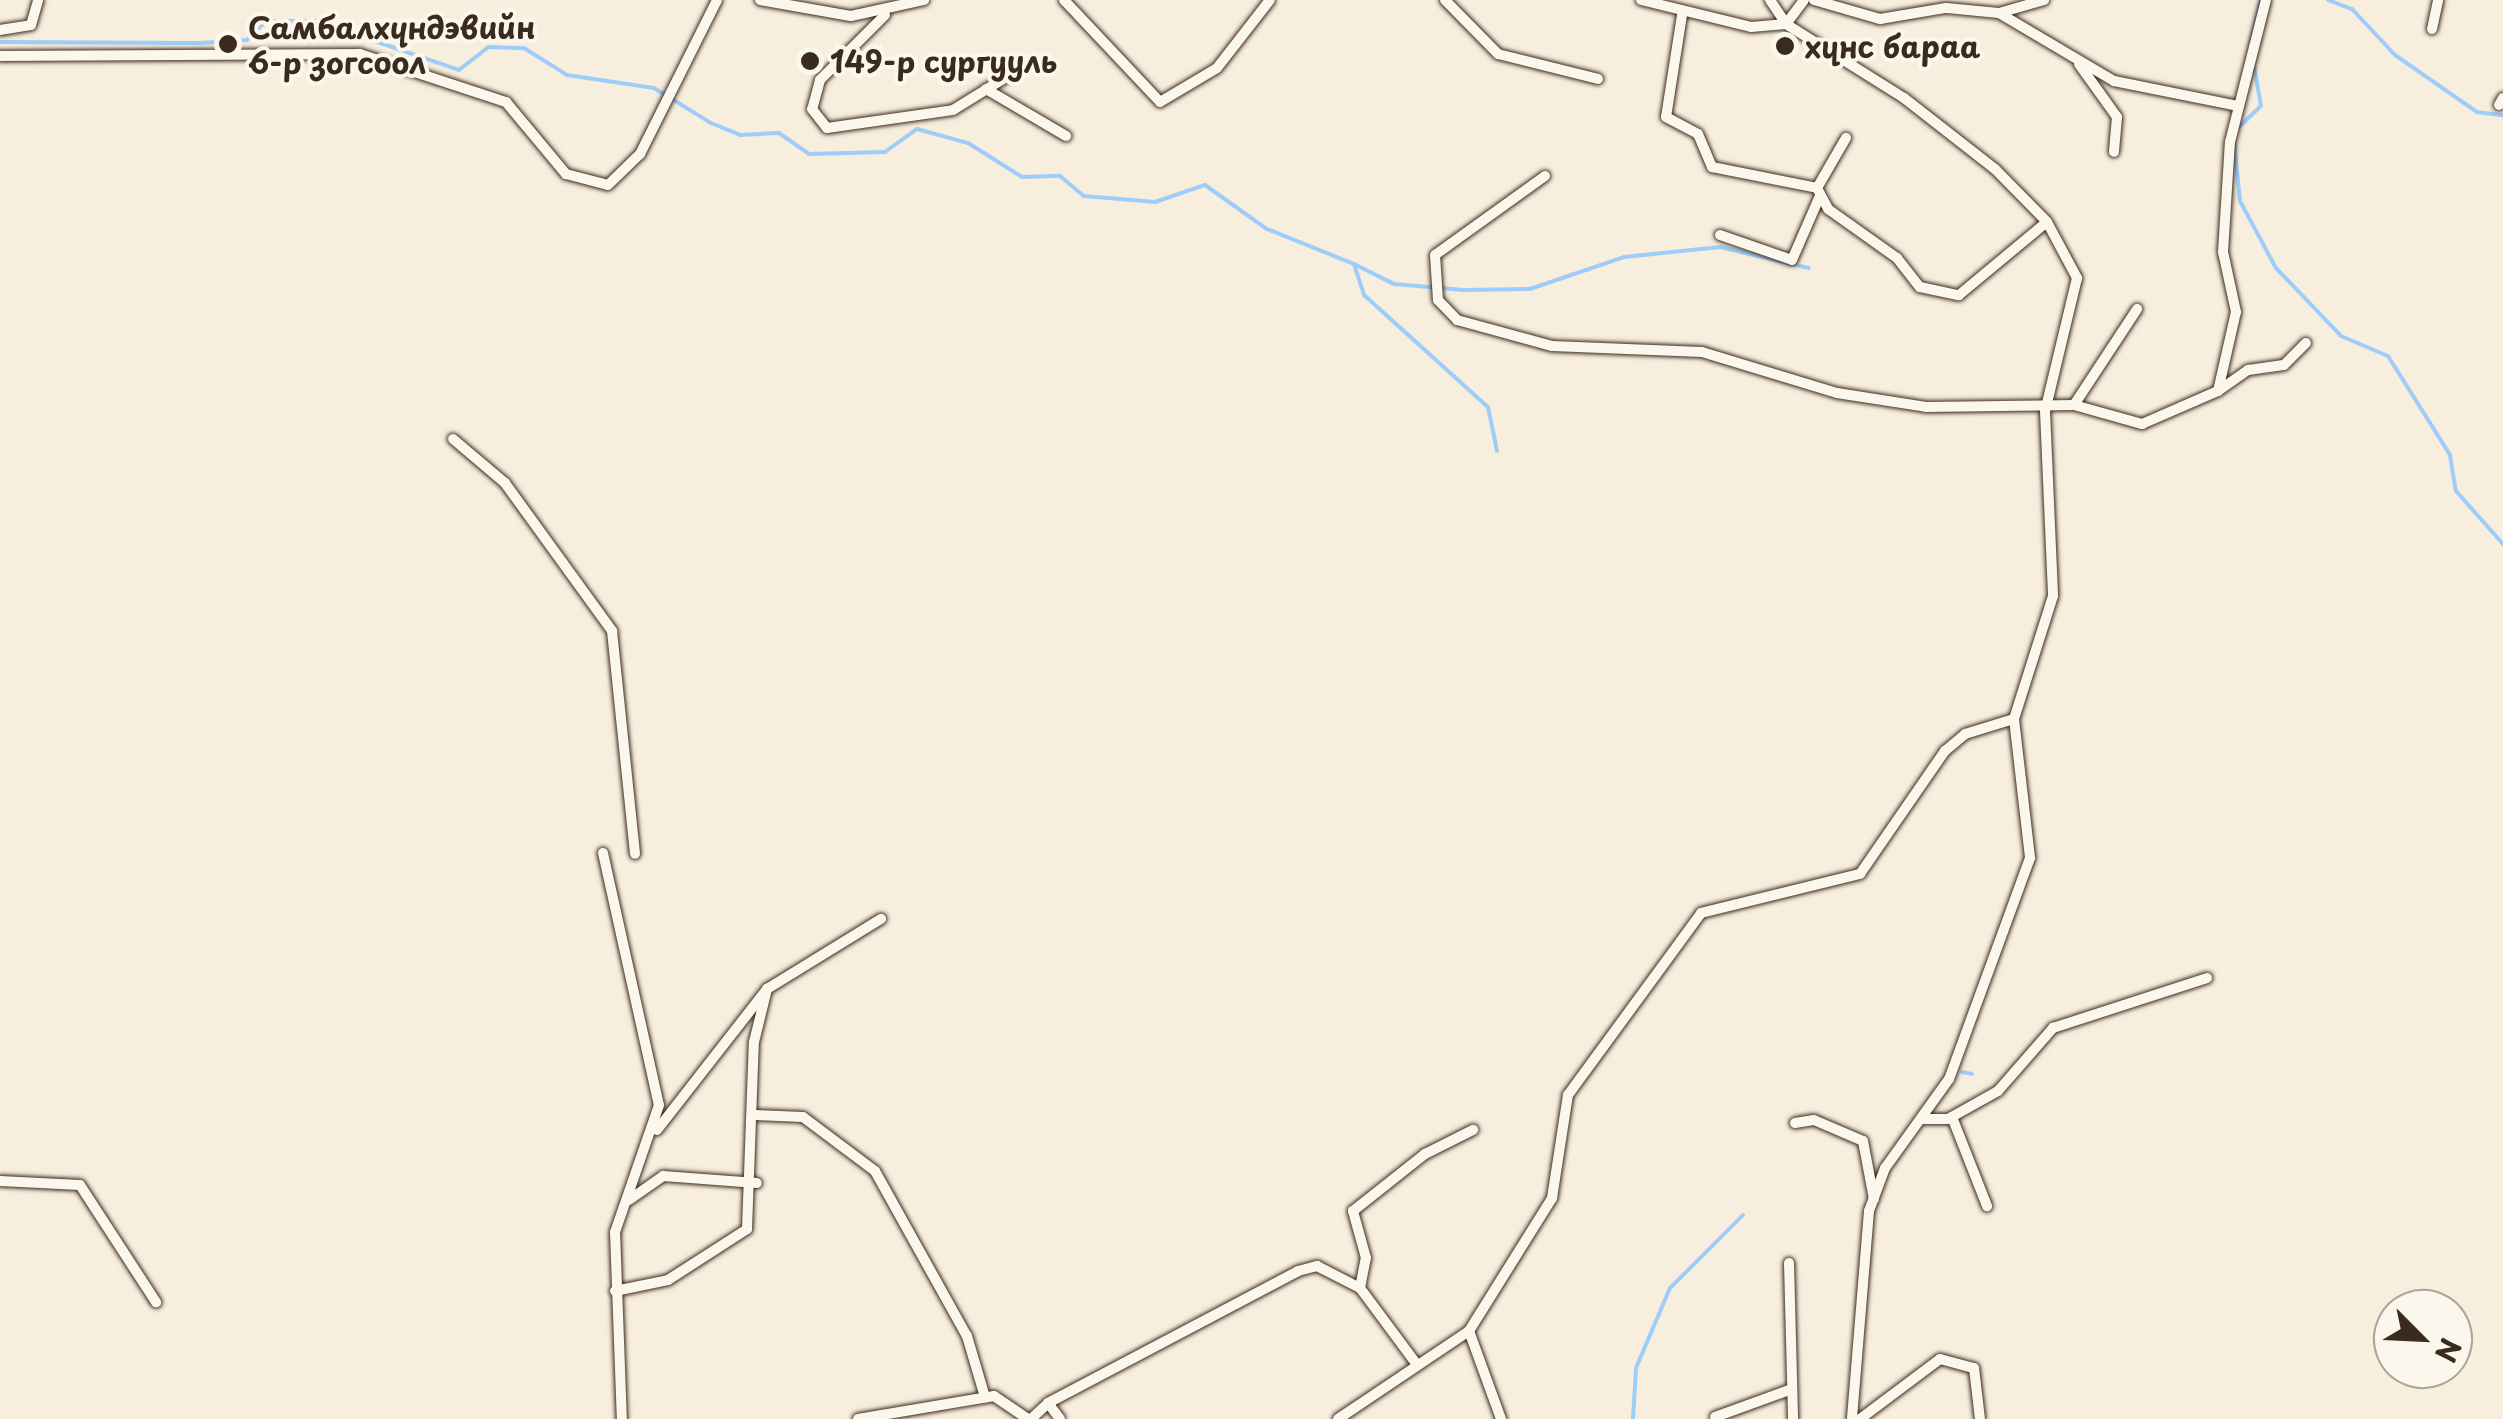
<!DOCTYPE html>
<html>
<head>
<meta charset="utf-8">
<style>
	body { margin:0 }
	#map { position:relative; width:2503px; height:1419px; overflow:hidden; background:#f8eedd; font-family:"Playpen Sans",sans-serif }
	div>[style] { position:absolute }
	[style*='--x'] { left:calc(var(--x)*1px); top:calc(var(--y)*1px); width:calc(var(--w)*1px); rotate:calc(var(--a)*1deg) }
	.stream>* { height:4px; margin:-2px; padding:0 2px; transform-origin:2px; border-radius:2px; background:#9ecdfa }
	.roads { filter:drop-shadow(0 0 2px #3b2a1e) drop-shadow(0 0 2px #3b2a1e) }
	.minor>* { height:10px; margin:-5px; padding:0 5px; transform-origin:5px; border-radius:5px; background:#fbf7ec }
	.dots>* { width:28px; height:28px; translate:-50% -50%; box-sizing:border-box; border:5px solid #fbf7ec; border-radius:50% }
	span { translate:-50% -50%; white-space:nowrap; text-align:center; line-height:1.15; -webkit-text-stroke:8px #fbf7ec; paint-order:stroke }
	.poi-label { font-size:30px; color:#3b2a1e; font-weight:700 }
	.left { translate:0 -50%; text-align:left }
	.north { position:absolute; left:2373px; top:1289px; width:100px; height:100px; box-sizing:border-box; background:#fbf7ec; border:2px solid #aea59a; border-radius:50%; rotate:114deg; font-size:28px; font-weight:700; line-height:40px; text-align:center; color:#3b2a1e }
	.north::after { content:''; display:block; margin:auto; width:35px; height:45px; background:#3b2a1e; clip-path:polygon(50% 0,100% 100%,50% 72%,0 100%) }
</style>
</head>
<body>
<div id="map">
	<div class="stream">
		<i style="--x:2328;--y:0;--w:26;--a:21"></i>
		<i style="--x:2352;--y:9;--w:63;--a:46.9"></i>
		<i style="--x:2395;--y:55;--w:100;--a:34.8"></i>
		<i style="--x:2477;--y:112;--w:26;--a:7"></i>
		<i style="--x:0;--y:42;--w:199;--a:0.3"></i>
		<i style="--x:199;--y:43;--w:48;--a:-3.6"></i>
		<i style="--x:247;--y:40;--w:27;--a:-45"></i>
		<i style="--x:266;--y:21;--w:50;--a:0"></i>
		<i style="--x:316;--y:21;--w:151;--a:18.9"></i>
		<i style="--x:459;--y:70;--w:37;--a:-38"></i>
		<i style="--x:488;--y:47;--w:36;--a:2"></i>
		<i style="--x:524;--y:48;--w:51;--a:32.1"></i>
		<i style="--x:567;--y:75;--w:88;--a:8.5"></i>
		<i style="--x:654;--y:88;--w:67;--a:31.6"></i>
		<i style="--x:711;--y:123;--w:31;--a:22"></i>
		<i style="--x:740;--y:135;--w:39;--a:-3"></i>
		<i style="--x:779;--y:133;--w:37;--a:35"></i>
		<i style="--x:809;--y:154;--w:76;--a:-1.5"></i>
		<i style="--x:885;--y:152;--w:39;--a:-36"></i>
		<i style="--x:917;--y:129;--w:53;--a:15.4"></i>
		<i style="--x:968;--y:143;--w:64;--a:32.2"></i>
		<i style="--x:1022;--y:177;--w:38;--a:-2"></i>
		<i style="--x:1060;--y:176;--w:31;--a:40"></i>
		<i style="--x:1084;--y:196;--w:71;--a:4.8"></i>
		<i style="--x:1155;--y:202;--w:53;--a:-18.8"></i>
		<i style="--x:1205;--y:185;--w:76;--a:35.4"></i>
		<i style="--x:1267;--y:229;--w:94;--a:21.9"></i>
		<i style="--x:1354;--y:264;--w:33;--a:72"></i>
		<i style="--x:1364;--y:295;--w:167;--a:42.1"></i>
		<i style="--x:1488;--y:407;--w:45;--a:78.4"></i>
		<i style="--x:2251;--y:42;--w:43;--a:-76.6"></i>
		<i style="--x:2238;--y:128;--w:32;--a:-44"></i>
		<i style="--x:2261;--y:106;--w:41;--a:-99.9"></i>
		<i style="--x:2234;--y:142;--w:59;--a:84.2"></i>
		<i style="--x:2240;--y:201;--w:76;--a:61.8"></i>
		<i style="--x:2276;--y:268;--w:94;--a:46.3"></i>
		<i style="--x:2341;--y:336;--w:51;--a:23.1"></i>
		<i style="--x:2388;--y:356;--w:117;--a:57.9"></i>
		<i style="--x:2450;--y:455;--w:36;--a:81"></i>
		<i style="--x:2456;--y:491;--w:71;--a:48.4"></i>
		<i style="--x:1354;--y:264;--w:45;--a:26.6"></i>
		<i style="--x:1394;--y:284;--w:70;--a:4.9"></i>
		<i style="--x:1464;--y:290;--w:66;--a:-0.9"></i>
		<i style="--x:1530;--y:289;--w:99;--a:-18.8"></i>
		<i style="--x:1624;--y:257;--w:97;--a:-5.9"></i>
		<i style="--x:1720;--y:247;--w:91;--a:13.3"></i>
		<i style="--x:1962;--y:1072;--w:10;--a:11"></i>
		<i style="--x:1633;--y:1419;--w:51;--a:-86.6"></i>
		<i style="--x:1636;--y:1368;--w:87;--a:-67"></i>
		<i style="--x:1670;--y:1288;--w:103;--a:-45"></i>
	</div>
	<div class="roads">
		<div class="minor">
			<i style="--x:760;--y:0;--w:92;--a:10"></i>
			<i style="--x:851;--y:16;--w:75;--a:-12.4"></i>
			<i style="--x:1064;--y:0;--w:140;--a:46.7"></i>
			<i style="--x:1160;--y:102;--w:66;--a:-30.8"></i>
			<i style="--x:1217;--y:68;--w:86;--a:-52.1"></i>
			<i style="--x:1445;--y:0;--w:76;--a:45.5"></i>
			<i style="--x:1498;--y:54;--w:103;--a:14"></i>
			<i style="--x:1641;--y:0;--w:113;--a:13.8"></i>
			<i style="--x:1751;--y:27;--w:35;--a:-5"></i>
			<i style="--x:1786;--y:24;--w:30;--a:-53"></i>
			<i style="--x:1770;--y:0;--w:29;--a:56"></i>
			<i style="--x:1786;--y:24;--w:139;--a:32.1"></i>
			<i style="--x:1904;--y:98;--w:115;--a:38"></i>
			<i style="--x:1995;--y:169;--w:74;--a:45.5"></i>
			<i style="--x:2047;--y:222;--w:64;--a:61.8"></i>
			<i style="--x:2077;--y:278;--w:137;--a:103.5"></i>
			<i style="--x:2045;--y:411;--w:185;--a:87.5"></i>
			<i style="--x:2053;--y:596;--w:129;--a:107.6"></i>
			<i style="--x:2014;--y:719;--w:140;--a:83.4"></i>
			<i style="--x:2030;--y:858;--w:235;--a:110.1"></i>
			<i style="--x:1949;--y:1079;--w:110;--a:125.7"></i>
			<i style="--x:1885;--y:1168;--w:46;--a:110.4"></i>
			<i style="--x:1869;--y:1211;--w:209;--a:94.7"></i>
			<i style="--x:1814;--y:0;--w:69;--a:16.1"></i>
			<i style="--x:1880;--y:19;--w:67;--a:-9.5"></i>
			<i style="--x:1946;--y:8;--w:53;--a:5.4"></i>
			<i style="--x:1999;--y:13;--w:47;--a:-16.1"></i>
			<i style="--x:1999;--y:13;--w:134;--a:30.6"></i>
			<i style="--x:2114;--y:81;--w:126;--a:11.4"></i>
			<i style="--x:885;--y:15;--w:92;--a:135"></i>
			<i style="--x:820;--y:80;--w:30;--a:105"></i>
			<i style="--x:812;--y:109;--w:24;--a:52"></i>
			<i style="--x:827;--y:128;--w:127;--a:-8.1"></i>
			<i style="--x:953;--y:110;--w:65;--a:-31.7"></i>
			<i style="--x:1682;--y:15;--w:103;--a:98.9"></i>
			<i style="--x:1666;--y:117;--w:36;--a:28"></i>
			<i style="--x:1698;--y:134;--w:36;--a:67"></i>
			<i style="--x:1712;--y:167;--w:107;--a:11.3"></i>
			<i style="--x:1817;--y:188;--w:24;--a:62"></i>
			<i style="--x:1828;--y:209;--w:85;--a:35.4"></i>
			<i style="--x:1897;--y:258;--w:37;--a:52"></i>
			<i style="--x:1920;--y:287;--w:40;--a:12"></i>
			<i style="--x:1959;--y:295;--w:114;--a:-39.7"></i>
			<i style="--x:2432;--y:29;--w:30;--a:-78"></i>
			<i style="--x:0;--y:30;--w:31;--a:-9"></i>
			<i style="--x:31;--y:25;--w:26;--a:-74"></i>
			<i style="--x:0;--y:56;--w:360;--a:-0.3"></i>
			<i style="--x:360;--y:54;--w:154;--a:18.2"></i>
			<i style="--x:506;--y:102;--w:94;--a:50.2"></i>
			<i style="--x:566;--y:174;--w:43;--a:14.7"></i>
			<i style="--x:608;--y:185;--w:45;--a:-44.1"></i>
			<i style="--x:640;--y:154;--w:172;--a:-63.4"></i>
			<i style="--x:2079;--y:64;--w:65;--a:54.4"></i>
			<i style="--x:2117;--y:117;--w:35;--a:95"></i>
			<i style="--x:986;--y:89;--w:93;--a:30.4"></i>
			<i style="--x:2499;--y:105;--w:8;--a:-60"></i>
			<i style="--x:1545;--y:176;--w:135;--a:144.3"></i>
			<i style="--x:1435;--y:255;--w:45;--a:86.2"></i>
			<i style="--x:1438;--y:300;--w:28;--a:46"></i>
			<i style="--x:1457;--y:320;--w:98;--a:15.3"></i>
			<i style="--x:1552;--y:346;--w:150;--a:2.3"></i>
			<i style="--x:1702;--y:352;--w:141;--a:16.9"></i>
			<i style="--x:1837;--y:393;--w:90;--a:8.9"></i>
			<i style="--x:1926;--y:407;--w:148;--a:-0.8"></i>
			<i style="--x:2074;--y:405;--w:71;--a:15.6"></i>
			<i style="--x:2142;--y:424;--w:83;--a:-23.5"></i>
			<i style="--x:2218;--y:391;--w:81;--a:-77.2"></i>
			<i style="--x:2236;--y:312;--w:61;--a:-102.2"></i>
			<i style="--x:2223;--y:252;--w:110;--a:-86.4"></i>
			<i style="--x:2230;--y:142;--w:146;--a:-75.8"></i>
			<i style="--x:1817;--y:188;--w:58;--a:-59.9"></i>
			<i style="--x:1720;--y:235;--w:76;--a:19.1"></i>
			<i style="--x:1792;--y:260;--w:68;--a:-66.5"></i>
			<i style="--x:2218;--y:391;--w:37;--a:-35"></i>
			<i style="--x:2248;--y:370;--w:36;--a:-8"></i>
			<i style="--x:2284;--y:365;--w:31;--a:-45"></i>
			<i style="--x:2074;--y:405;--w:115;--a:-56.7"></i>
			<i style="--x:453;--y:439;--w:68;--a:40.2"></i>
			<i style="--x:505;--y:483;--w:183;--a:54.1"></i>
			<i style="--x:612;--y:631;--w:224;--a:84.1"></i>
			<i style="--x:603;--y:853;--w:258;--a:77.5"></i>
			<i style="--x:659;--y:1105;--w:134;--a:109.1"></i>
			<i style="--x:615;--y:1232;--w:187;--a:87.9"></i>
			<i style="--x:755;--y:1115;--w:48;--a:2.4"></i>
			<i style="--x:803;--y:1117;--w:90;--a:36.9"></i>
			<i style="--x:875;--y:1171;--w:189;--a:60.9"></i>
			<i style="--x:967;--y:1336;--w:64;--a:73.6"></i>
			<i style="--x:1952;--y:1117;--w:96;--a:68.5"></i>
			<i style="--x:1923;--y:1119;--w:25;--a:0"></i>
			<i style="--x:1948;--y:1119;--w:57;--a:-29.2"></i>
			<i style="--x:1998;--y:1091;--w:84;--a:-48.9"></i>
			<i style="--x:2053;--y:1028;--w:162;--a:-18"></i>
			<i style="--x:1795;--y:1123;--w:19;--a:-9"></i>
			<i style="--x:1814;--y:1120;--w:53;--a:23.2"></i>
			<i style="--x:1863;--y:1141;--w:59;--a:79.3"></i>
			<i style="--x:657;--y:1130;--w:179;--a:-52"></i>
			<i style="--x:767;--y:989;--w:134;--a:-31.6"></i>
			<i style="--x:0;--y:1181;--w:80;--a:2.9"></i>
			<i style="--x:80;--y:1185;--w:140;--a:57"></i>
			<i style="--x:629;--y:1200;--w:42;--a:-35.2"></i>
			<i style="--x:663;--y:1176;--w:94;--a:4.3"></i>
			<i style="--x:1789;--y:1263;--w:156;--a:88.5"></i>
			<i style="--x:615;--y:1291;--w:54;--a:-11.7"></i>
			<i style="--x:668;--y:1280;--w:94;--a:-32.8"></i>
			<i style="--x:747;--y:1229;--w:187;--a:-87.9"></i>
			<i style="--x:754;--y:1042;--w:55;--a:-76.2"></i>
			<i style="--x:1469;--y:1331;--w:94;--a:70"></i>
			<i style="--x:1415;--y:1362;--w:92;--a:-126.6"></i>
			<i style="--x:1360;--y:1288;--w:31;--a:-79"></i>
			<i style="--x:1366;--y:1258;--w:49;--a:-105.5"></i>
			<i style="--x:1353;--y:1211;--w:92;--a:-38.4"></i>
			<i style="--x:1425;--y:1154;--w:54;--a:-26.6"></i>
			<i style="--x:1048;--y:1403;--w:283;--a:-27.8"></i>
			<i style="--x:1298;--y:1271;--w:20;--a:-15"></i>
			<i style="--x:1317;--y:1266;--w:48;--a:27.1"></i>
			<i style="--x:1715;--y:1417;--w:79;--a:-20"></i>
			<i style="--x:858;--y:1419;--w:138;--a:-9.6"></i>
			<i style="--x:994;--y:1396;--w:41;--a:34.1"></i>
			<i style="--x:1031;--y:1419;--w:23;--a:-43"></i>
			<i style="--x:1048;--y:1403;--w:20;--a:53"></i>
			<i style="--x:1338;--y:1419;--w:158;--a:-33.9"></i>
			<i style="--x:1469;--y:1331;--w:157;--a:-58"></i>
			<i style="--x:1552;--y:1198;--w:104;--a:-81.2"></i>
			<i style="--x:1568;--y:1095;--w:225;--a:-53.8"></i>
			<i style="--x:1701;--y:913;--w:164;--a:-13.8"></i>
			<i style="--x:1860;--y:874;--w:150;--a:-55.4"></i>
			<i style="--x:1945;--y:751;--w:26;--a:-40"></i>
			<i style="--x:1965;--y:734;--w:51;--a:-17"></i>
			<i style="--x:1860;--y:1419;--w:100;--a:-36.9"></i>
			<i style="--x:1940;--y:1359;--w:35;--a:15"></i>
			<i style="--x:1974;--y:1368;--w:51;--a:83.3"></i>
		</div>
	</div>
	<div class="dots">
		<i style="left:228px;top:44px;background:#3b2a1e"></i>
		<i style="left:1785px;top:46px;background:#3b2a1e"></i>
		<i style="left:810px;top:61px;background:#3b2a1e"></i>
	</div>
	<div class="poi-label">
		<span class="left" style="left:248px;top:44px">Самбалхүндэвийн<br>6-р зогсоол</span>
		<span class="left" style="left:1805px;top:46px">хүнс бараа</span>
		<span class="left" style="left:830px;top:61px">149-р сургууль</span>
	</div>
	<div class="north">N</div>
</div>
</body>
</html>
